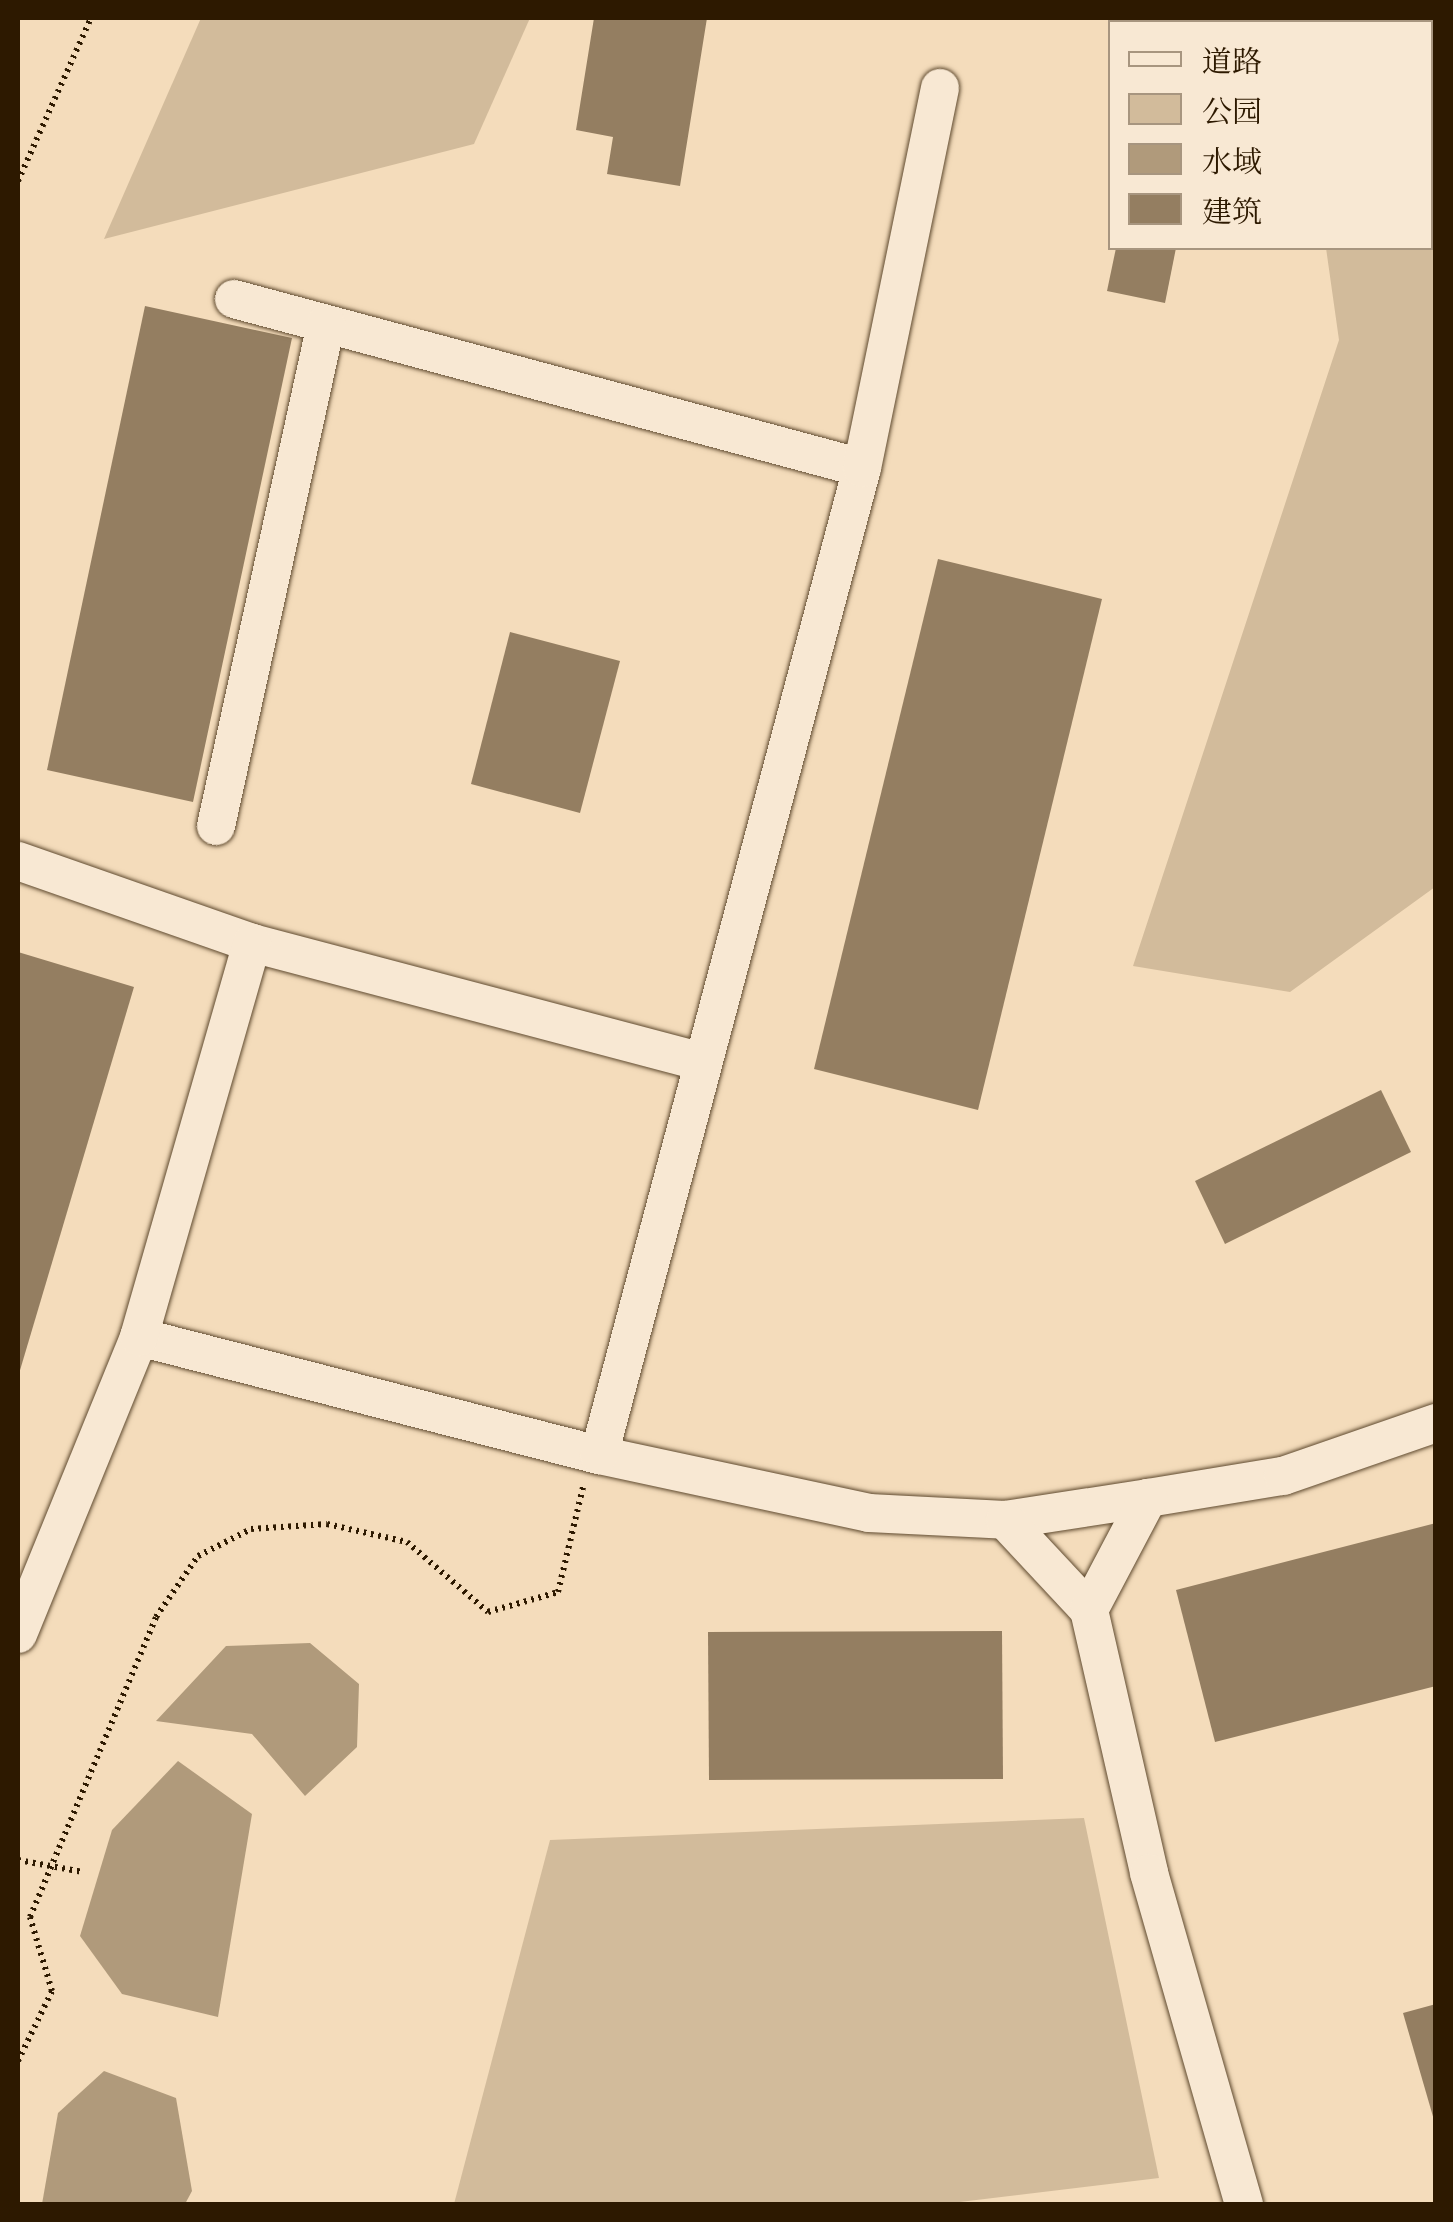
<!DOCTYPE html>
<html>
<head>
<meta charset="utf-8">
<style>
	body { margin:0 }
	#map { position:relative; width:1453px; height:2222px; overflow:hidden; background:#f4dcbb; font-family:"Libre Bodoni","Noto Serif SC",serif }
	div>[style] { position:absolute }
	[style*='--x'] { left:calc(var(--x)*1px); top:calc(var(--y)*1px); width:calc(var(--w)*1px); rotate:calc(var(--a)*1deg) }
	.green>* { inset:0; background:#d2bb9b }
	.water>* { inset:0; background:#b09a7b }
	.building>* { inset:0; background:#947e61 }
	.path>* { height:6px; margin-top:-3px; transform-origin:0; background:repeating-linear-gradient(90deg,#2d1900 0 2.5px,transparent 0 7.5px) }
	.roads { filter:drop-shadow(0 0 2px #5f4a2f) drop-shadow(0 0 2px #5f4a2f) }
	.minor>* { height:38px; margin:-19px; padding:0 19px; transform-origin:19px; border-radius:19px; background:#f8e8d3 }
	.path-bridge>* { height:6px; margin-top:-3px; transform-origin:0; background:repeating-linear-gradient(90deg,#2d1900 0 2.5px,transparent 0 7.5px) }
	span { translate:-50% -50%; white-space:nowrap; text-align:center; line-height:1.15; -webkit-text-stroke:8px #f8e8d3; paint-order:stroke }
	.frame { position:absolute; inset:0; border:20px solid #2d1900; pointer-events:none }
	.legend { position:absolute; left:1108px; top:20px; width:325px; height:230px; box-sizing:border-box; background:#f8e8d3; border:2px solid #a7957f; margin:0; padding:12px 18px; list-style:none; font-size:30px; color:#2d1900 }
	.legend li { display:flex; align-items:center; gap:20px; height:50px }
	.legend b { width:50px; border:2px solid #a7957f }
</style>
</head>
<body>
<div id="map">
	<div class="green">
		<i style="clip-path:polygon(201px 18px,530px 18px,474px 144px,104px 239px)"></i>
		<i style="clip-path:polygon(1139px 18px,1435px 18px,1435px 887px,1290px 992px,1133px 966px,1339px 340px,1326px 248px,1430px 248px,1430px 22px)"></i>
		<i style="clip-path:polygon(1084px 1818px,1159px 2178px,943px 2204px,454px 2204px,550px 1840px)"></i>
	</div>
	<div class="water">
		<i style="clip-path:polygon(310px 1643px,359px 1684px,357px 1747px,305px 1796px,252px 1734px,156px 1721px,226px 1646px)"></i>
		<i style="clip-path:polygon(178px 1761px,252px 1814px,218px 2017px,122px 1994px,80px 1936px,112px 1830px)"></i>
		<i style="clip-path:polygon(104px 2071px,176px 2098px,192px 2191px,185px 2204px,42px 2204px,58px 2113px)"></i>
	</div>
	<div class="building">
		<i style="clip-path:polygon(594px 18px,707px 18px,680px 186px,607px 174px,613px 137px,576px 130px)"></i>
		<i style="clip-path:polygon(1116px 248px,1176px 248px,1165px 303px,1107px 291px)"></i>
		<i style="clip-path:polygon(145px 306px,292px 338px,193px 802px,47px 770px)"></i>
		<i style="clip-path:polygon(938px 559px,1102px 599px,978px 1110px,814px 1069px)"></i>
		<i style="clip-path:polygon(510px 632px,620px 661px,580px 813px,471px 784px)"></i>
		<i style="clip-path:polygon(18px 952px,134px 987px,18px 1377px)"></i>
		<i style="clip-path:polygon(1381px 1090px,1411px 1152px,1225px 1244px,1195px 1181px)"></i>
		<i style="clip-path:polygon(1436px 1523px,1436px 1686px,1215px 1742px,1176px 1590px)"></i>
		<i style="clip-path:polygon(1002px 1631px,1003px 1779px,709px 1780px,708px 1632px)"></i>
		<i style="clip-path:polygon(1436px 2004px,1436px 2120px,1434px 2120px,1403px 2013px)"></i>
	</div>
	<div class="path">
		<i style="--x:18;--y:181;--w:179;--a:-65.9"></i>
		<i style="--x:18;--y:2061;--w:78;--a:-64.1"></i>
		<i style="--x:52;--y:1991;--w:77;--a:-106.6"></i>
		<i style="--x:30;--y:1917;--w:325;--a:-67.2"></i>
		<i style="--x:156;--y:1617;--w:74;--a:-55.5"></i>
		<i style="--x:198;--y:1556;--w:59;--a:-27"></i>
		<i style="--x:251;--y:1529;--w:76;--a:-3.8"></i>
		<i style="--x:327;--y:1524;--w:82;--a:12.7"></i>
		<i style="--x:407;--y:1542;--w:107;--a:40.8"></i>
		<i style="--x:488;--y:1612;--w:73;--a:-15.9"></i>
		<i style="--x:558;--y:1592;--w:108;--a:-76.6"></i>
	</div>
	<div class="roads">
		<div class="minor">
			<i style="--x:234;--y:299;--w:650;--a:15.06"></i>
			<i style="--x:216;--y:826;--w:514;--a:-77.64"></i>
			<i style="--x:18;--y:861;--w:248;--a:19.3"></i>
			<i style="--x:252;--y:943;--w:466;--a:14.8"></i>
			<i style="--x:139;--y:1337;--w:475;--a:14.4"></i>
			<i style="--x:599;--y:1455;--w:276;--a:12.1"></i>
			<i style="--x:869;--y:1513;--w:136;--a:2.9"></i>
			<i style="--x:1005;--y:1520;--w:145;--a:-8.7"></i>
			<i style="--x:1148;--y:1498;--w:137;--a:-9.3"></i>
			<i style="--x:1283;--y:1476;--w:162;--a:-19.1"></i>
			<i style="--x:599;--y:1455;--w:1021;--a:-75.08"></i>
			<i style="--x:862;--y:468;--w:388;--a:-78.4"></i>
			<i style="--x:1005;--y:1520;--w:123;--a:47"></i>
			<i style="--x:1089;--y:1610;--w:270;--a:77.1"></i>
			<i style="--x:1149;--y:1873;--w:344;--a:74"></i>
			<i style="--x:1089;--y:1610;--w:127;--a:-62.2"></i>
			<i style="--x:18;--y:1634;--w:321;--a:-67.8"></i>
			<i style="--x:139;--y:1337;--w:410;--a:-74"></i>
		</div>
	</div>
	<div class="path-bridge">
		<i style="--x:18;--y:1860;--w:66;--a:10.5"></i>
	</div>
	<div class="frame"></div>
	<ul class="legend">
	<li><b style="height:12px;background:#f8e8d3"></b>道路</li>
	<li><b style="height:28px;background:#d2bb9b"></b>公园</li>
	<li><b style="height:28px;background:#b09a7b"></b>水域</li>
	<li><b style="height:28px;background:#947e61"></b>建筑</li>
	</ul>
</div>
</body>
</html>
